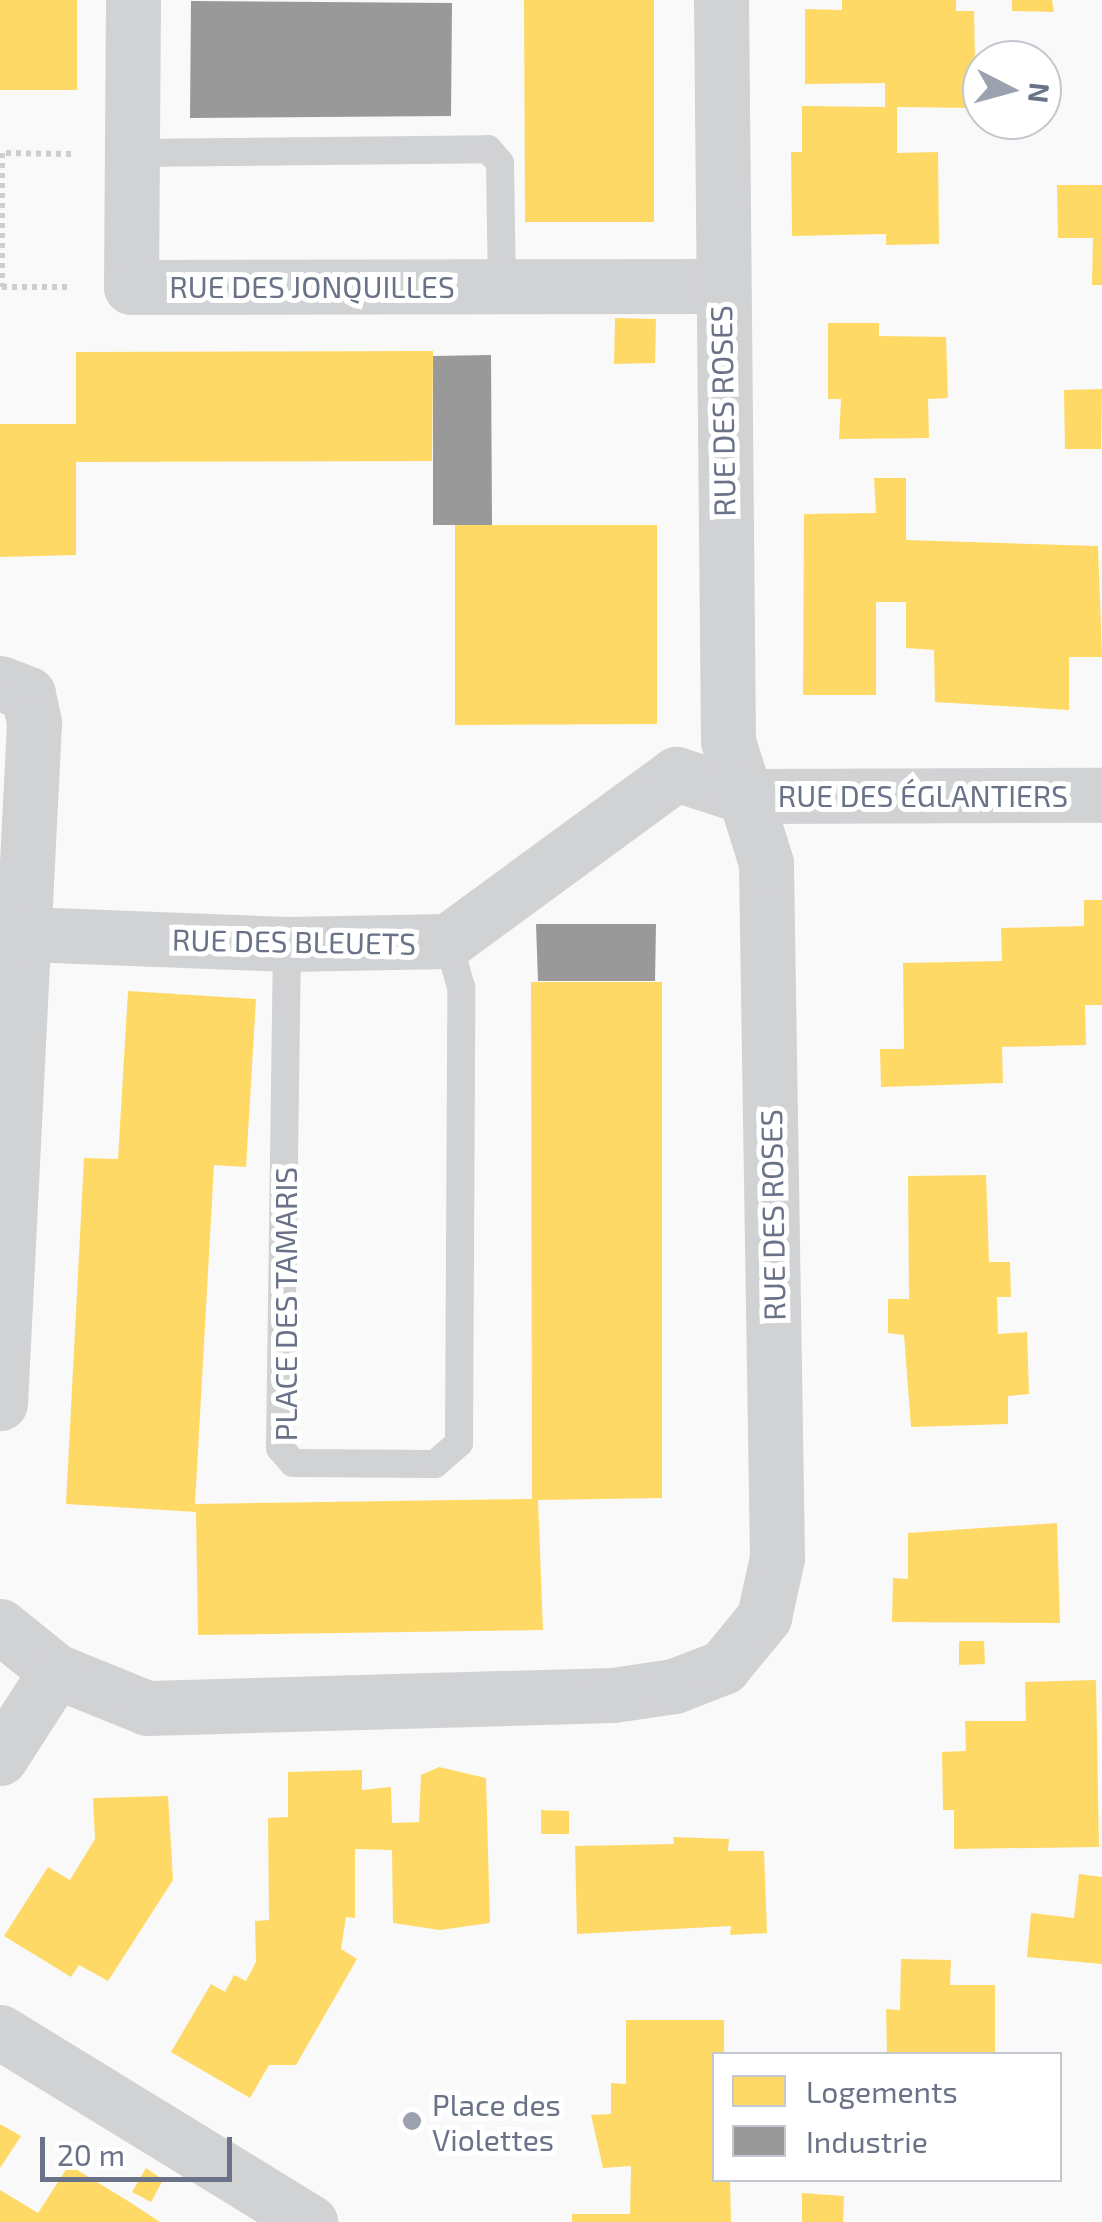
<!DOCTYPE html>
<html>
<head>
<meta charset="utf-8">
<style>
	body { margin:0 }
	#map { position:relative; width:1102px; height:2222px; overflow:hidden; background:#f9f9f9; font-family:"Exo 2",sans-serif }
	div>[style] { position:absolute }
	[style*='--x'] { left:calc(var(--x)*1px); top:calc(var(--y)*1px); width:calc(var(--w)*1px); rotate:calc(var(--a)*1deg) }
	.homes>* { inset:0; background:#ffd966 }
	.industry>* { inset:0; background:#999 }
	.path>* { height:6px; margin-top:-3px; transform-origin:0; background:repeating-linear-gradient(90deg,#ceced0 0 5px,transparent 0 10px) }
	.service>* { height:28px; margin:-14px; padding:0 14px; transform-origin:14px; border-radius:14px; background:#d1d2d4 }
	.minor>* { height:55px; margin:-27.5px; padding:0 27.5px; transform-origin:27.5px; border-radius:27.5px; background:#d1d2d4 }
	.dots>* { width:28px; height:28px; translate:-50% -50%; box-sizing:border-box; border:5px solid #fff; border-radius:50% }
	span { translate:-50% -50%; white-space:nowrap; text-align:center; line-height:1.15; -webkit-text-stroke:10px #fff; paint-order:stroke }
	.street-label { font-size:30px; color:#6a7288 }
	.poi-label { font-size:30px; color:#6a7288 }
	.left { translate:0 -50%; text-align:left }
	.legend { position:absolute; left:712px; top:2052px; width:350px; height:130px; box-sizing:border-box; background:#fff; border:2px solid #c3c7cf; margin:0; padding:12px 18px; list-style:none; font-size:30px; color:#6a7288 }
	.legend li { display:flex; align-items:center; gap:20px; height:50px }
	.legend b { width:50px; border:2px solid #c3c7cf }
	.north { position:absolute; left:962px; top:40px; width:100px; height:100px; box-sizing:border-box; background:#fff; border:2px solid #c3c7cf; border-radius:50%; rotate:96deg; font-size:28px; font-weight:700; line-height:40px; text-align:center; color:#6a7288 }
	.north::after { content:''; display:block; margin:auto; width:35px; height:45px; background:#9ca1b0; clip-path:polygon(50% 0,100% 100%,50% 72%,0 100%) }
	.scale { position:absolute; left:40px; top:2137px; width:192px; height:45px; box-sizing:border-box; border:5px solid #6a7288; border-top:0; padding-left:12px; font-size:30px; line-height:35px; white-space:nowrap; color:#6a7288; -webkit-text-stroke:8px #fff; paint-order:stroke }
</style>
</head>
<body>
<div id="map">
	<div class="homes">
		<i style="clip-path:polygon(0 0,77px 0,77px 90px,0 90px)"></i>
		<i style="clip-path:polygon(524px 0,654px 0,654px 222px,525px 222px)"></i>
		<i style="clip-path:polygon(842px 0,956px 0,956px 11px,974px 11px,976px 108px,897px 107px,897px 153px,938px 152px,939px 244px,886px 245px,886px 234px,792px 236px,791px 152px,802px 152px,802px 106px,885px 107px,885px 83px,805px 84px,805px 9px,842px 10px)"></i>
		<i style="clip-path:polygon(1012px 0,1052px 0,1054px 12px,1012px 11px)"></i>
		<i style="clip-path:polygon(1057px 185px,1102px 185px,1102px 285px,1092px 285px,1093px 238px,1058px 238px)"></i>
		<i style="clip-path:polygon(615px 318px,656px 319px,655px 363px,614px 364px)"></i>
		<i style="clip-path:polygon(828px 323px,879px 323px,879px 336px,946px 337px,948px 398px,928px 399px,929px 438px,839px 439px,841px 399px,828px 399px)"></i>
		<i style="clip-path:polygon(433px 351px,432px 461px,76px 462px,76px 555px,0 557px,0 424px,76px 424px,76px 352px)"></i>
		<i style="clip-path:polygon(1102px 389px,1101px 449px,1065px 449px,1064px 390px)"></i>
		<i style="clip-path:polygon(874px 478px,906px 478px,906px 540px,1098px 546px,1102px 657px,1069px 657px,1069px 710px,935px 702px,934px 650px,906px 648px,906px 602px,876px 602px,876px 695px,803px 695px,804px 514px,876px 513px)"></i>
		<i style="clip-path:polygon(455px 525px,657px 525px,657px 724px,455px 725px)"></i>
		<i style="clip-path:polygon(1084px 900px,1102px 900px,1102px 1005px,1085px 1005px,1086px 1045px,1002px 1047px,1003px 1083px,881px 1087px,880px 1049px,904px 1049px,903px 963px,1002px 961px,1001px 928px,1084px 926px)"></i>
		<i style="clip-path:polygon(531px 982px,662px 982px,662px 1498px,538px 1500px,543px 1630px,198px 1635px,196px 1512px,66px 1504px,84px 1158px,118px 1159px,128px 991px,256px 999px,246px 1167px,214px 1165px,195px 1504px,532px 1499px)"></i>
		<i style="clip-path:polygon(986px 1175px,989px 1262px,1010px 1262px,1011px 1297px,997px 1297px,998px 1334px,1027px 1332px,1029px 1394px,1008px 1396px,1008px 1424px,911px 1427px,904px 1335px,888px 1333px,888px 1299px,909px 1299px,908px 1176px)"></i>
		<i style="clip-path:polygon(1057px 1523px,1060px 1623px,892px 1622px,893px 1578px,908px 1579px,908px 1533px)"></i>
		<i style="clip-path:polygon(959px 1641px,984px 1641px,985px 1664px,959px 1665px)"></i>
		<i style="clip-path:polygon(1096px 1680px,1099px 1847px,954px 1849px,954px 1810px,943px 1810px,942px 1752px,966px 1751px,965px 1721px,1026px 1721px,1025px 1682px)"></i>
		<i style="clip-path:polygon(439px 1767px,486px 1778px,490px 1923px,440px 1930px,393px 1923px,392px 1850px,355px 1849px,355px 1918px,346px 1917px,341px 1949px,357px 1959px,296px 2065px,269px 2065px,250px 2098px,171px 2052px,211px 1984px,225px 1992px,234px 1975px,246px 1981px,256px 1962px,255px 1921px,269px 1920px,268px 1818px,288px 1817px,288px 1772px,362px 1770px,362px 1790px,391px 1787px,392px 1823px,419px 1822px,421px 1775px)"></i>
		<i style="clip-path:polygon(168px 1796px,173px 1880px,108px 1981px,79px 1965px,71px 1977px,4px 1936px,48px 1867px,70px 1880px,95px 1839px,93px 1798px)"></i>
		<i style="clip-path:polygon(541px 1810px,569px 1811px,569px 1834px,541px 1834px)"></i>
		<i style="clip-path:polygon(673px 1837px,729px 1839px,728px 1851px,764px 1851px,767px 1933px,730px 1935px,731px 1926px,577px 1934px,575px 1846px,674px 1844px)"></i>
		<i style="clip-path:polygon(1079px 1874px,1102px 1877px,1102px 1964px,1027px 1957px,1031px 1913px,1074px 1918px)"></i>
		<i style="clip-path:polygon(901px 1959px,951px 1960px,950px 1985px,995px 1985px,995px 2054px,887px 2054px,886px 2009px,900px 2010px)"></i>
		<i style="clip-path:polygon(626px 2020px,724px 2020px,724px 2054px,714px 2054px,714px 2180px,730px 2180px,731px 2222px,572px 2222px,572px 2214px,630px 2214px,631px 2166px,603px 2168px,591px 2115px,611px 2114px,611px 2083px,626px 2084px)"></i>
		<i style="clip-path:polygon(0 2124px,21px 2136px,0 2168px)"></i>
		<i style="clip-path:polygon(69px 2165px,128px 2201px,160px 2222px,0 2222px,0 2190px,38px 2213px)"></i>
		<i style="clip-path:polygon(146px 2168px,163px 2180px,151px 2202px,132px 2192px)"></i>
		<i style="clip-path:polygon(802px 2193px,844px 2196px,843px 2222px,802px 2222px)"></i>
	</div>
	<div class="industry">
		<i style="clip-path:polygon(191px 1px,452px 3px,451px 116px,190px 118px)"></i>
		<i style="clip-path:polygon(491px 355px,492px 525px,433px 525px,433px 356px)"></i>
		<i style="clip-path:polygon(536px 924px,656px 924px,655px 981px,538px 981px)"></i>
	</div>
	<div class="path">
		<i style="--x:71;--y:154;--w:69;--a:-179.2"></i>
		<i style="--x:2;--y:153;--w:134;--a:90"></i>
		<i style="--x:2;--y:287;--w:70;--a:0"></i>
	</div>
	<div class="service">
		<i style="--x:132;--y:153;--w:356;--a:-0.6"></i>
		<i style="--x:488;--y:149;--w:18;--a:49"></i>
		<i style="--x:500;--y:163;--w:122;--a:89.1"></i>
		<i style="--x:287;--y:944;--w:504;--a:90.8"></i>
		<i style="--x:280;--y:1448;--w:20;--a:49"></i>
		<i style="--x:293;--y:1463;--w:142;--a:0.4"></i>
		<i style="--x:435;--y:1464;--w:32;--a:-41"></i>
		<i style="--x:459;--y:1443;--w:456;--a:-89.7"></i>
		<i style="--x:461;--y:987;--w:48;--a:-105.8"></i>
	</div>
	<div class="minor">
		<i style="--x:133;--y:0;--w:287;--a:90.4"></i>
		<i style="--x:131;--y:287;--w:589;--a:-0.1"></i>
		<i style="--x:0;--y:683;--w:30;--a:21"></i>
		<i style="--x:28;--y:694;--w:30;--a:78"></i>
		<i style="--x:34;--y:723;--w:681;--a:92.86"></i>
		<i style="--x:26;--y:934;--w:261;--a:2.2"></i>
		<i style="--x:287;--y:944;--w:161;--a:-1.1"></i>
		<i style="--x:448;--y:941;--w:283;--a:-36.2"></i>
		<i style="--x:676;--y:774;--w:71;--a:17.9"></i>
		<i style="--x:744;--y:796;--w:358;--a:-0.2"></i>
		<i style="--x:0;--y:1626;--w:72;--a:38.8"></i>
		<i style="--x:56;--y:1671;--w:98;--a:22.1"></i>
		<i style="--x:147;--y:1708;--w:466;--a:-1.6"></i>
		<i style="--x:613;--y:1695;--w:62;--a:-8.4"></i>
		<i style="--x:674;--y:1686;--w:53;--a:-21.2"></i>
		<i style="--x:723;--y:1667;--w:65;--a:-50.6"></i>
		<i style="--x:764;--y:1617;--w:60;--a:-77.6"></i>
		<i style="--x:777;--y:1558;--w:695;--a:-90.91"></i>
		<i style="--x:766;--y:863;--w:128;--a:-107.3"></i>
		<i style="--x:728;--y:741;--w:741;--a:-90.54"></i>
		<i style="--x:0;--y:1758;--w:103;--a:-57.2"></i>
		<i style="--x:0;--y:2032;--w:364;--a:31.5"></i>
	</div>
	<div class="dots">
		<i style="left:412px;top:2121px;background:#9ca1b0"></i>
	</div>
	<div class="street-label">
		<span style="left:312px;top:286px">RUE DES JONQUILLES</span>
		<span style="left:722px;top:411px;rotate:-91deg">RUE DES ROSES</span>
		<span style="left:923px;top:795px">RUE DES ÉGLANTIERS</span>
		<span style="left:294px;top:941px;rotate:1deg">RUE DES BLEUETS</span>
		<span style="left:772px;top:1215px;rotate:-91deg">RUE DES ROSES</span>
		<span style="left:285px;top:1304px;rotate:-90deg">PLACE DES TAMARIS</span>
	</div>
	<div class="poi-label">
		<span class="left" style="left:432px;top:2121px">Place des<br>Violettes</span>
	</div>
	<ul class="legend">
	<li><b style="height:28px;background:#ffd966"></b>Logements</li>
	<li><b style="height:28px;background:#999"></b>Industrie</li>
	</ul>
	<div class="north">N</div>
	<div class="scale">20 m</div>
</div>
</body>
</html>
